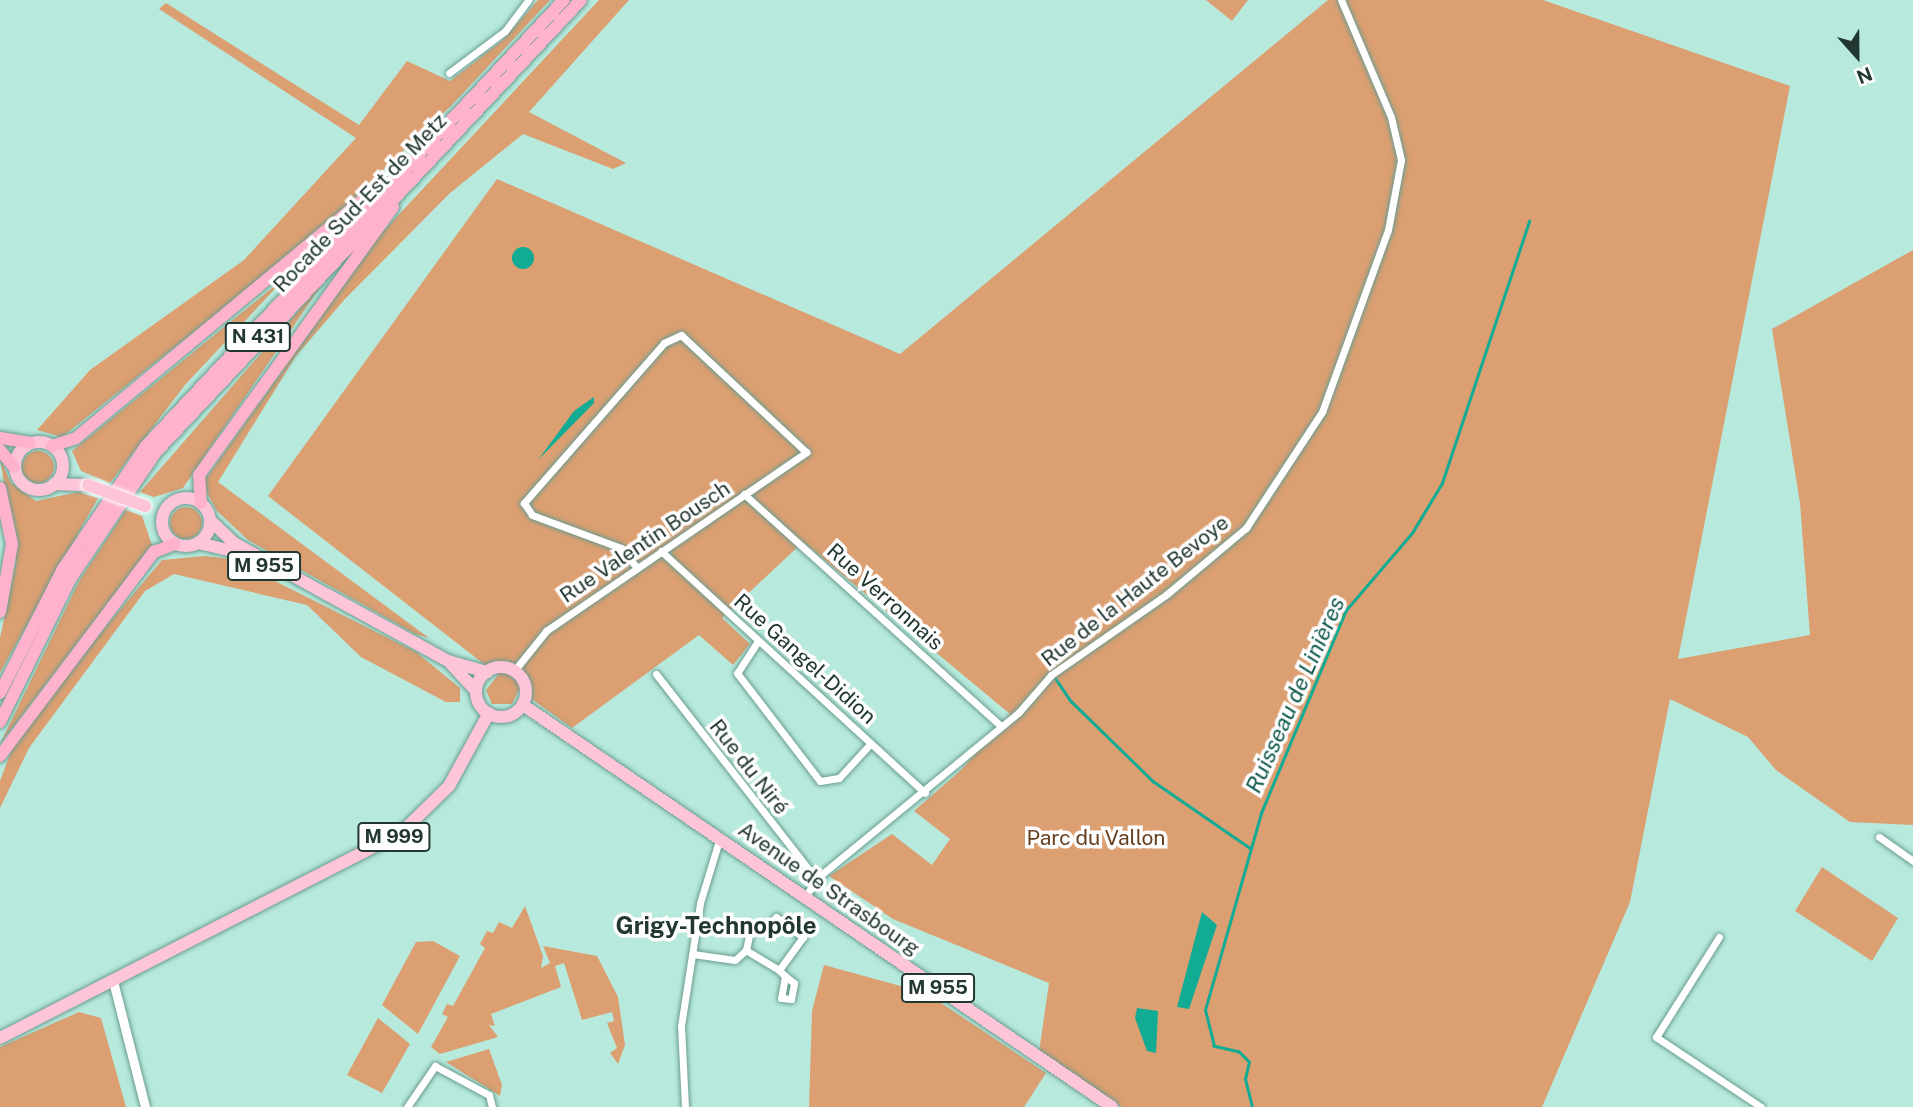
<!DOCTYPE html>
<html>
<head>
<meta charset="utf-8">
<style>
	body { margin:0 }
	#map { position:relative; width:1913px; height:1107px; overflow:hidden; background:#b7eadd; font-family:"Public Sans",sans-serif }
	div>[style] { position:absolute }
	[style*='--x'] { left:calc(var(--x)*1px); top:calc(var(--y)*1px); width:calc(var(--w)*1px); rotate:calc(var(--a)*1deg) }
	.green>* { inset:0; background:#db9f71 }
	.round { border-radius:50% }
	.water>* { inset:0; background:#12ab93 }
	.stream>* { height:2.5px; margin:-1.25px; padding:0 1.25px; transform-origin:1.25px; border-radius:1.25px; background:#12ab93 }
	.roads { filter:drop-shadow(0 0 2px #6b9c91) drop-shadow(0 0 2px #6b9c91) }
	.minor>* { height:7px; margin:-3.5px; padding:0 3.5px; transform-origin:3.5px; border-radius:3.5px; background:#fff }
	.tertiary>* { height:9px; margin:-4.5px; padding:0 4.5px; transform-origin:4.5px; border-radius:4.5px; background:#fff }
	.primary>* { height:12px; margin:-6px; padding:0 6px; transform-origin:6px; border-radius:6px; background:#fec5d9 }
	.primary>.ring { margin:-6px; padding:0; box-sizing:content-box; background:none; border:12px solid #fec5d9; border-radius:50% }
	.trunk>* { height:12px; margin:-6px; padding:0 6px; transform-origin:6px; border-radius:6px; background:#feb2cc }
	.bridges { filter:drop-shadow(0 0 2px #fff) drop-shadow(0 0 2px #fff) }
	.primary-bridge>* { height:12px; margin:-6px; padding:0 6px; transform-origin:6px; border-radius:6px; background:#fec5d9 }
	span { translate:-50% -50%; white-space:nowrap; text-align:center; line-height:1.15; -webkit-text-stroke:7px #fefefe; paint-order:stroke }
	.shield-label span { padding:2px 5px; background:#fefefe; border:2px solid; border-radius:5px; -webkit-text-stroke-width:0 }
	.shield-label { font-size:19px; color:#223732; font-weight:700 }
	.street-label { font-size:21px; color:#223732 }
	.park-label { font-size:21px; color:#653e1e }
	.water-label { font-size:23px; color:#115b4e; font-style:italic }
	.quarter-label { font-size:24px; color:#223732; font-weight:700 }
	.north { position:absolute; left:1822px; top:21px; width:70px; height:70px; -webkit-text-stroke:5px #fefefe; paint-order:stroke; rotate:159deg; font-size:19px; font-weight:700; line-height:28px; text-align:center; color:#223732 }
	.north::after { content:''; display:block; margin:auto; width:24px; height:32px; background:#223732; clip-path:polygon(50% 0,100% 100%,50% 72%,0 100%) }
</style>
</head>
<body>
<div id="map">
	<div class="green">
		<i style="clip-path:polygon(538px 0,550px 0,451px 106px,310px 239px,62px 437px,37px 430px,90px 370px,244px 260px,356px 138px,159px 9px,166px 3px,359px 125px,407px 61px,450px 81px,504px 39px)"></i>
		<i style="clip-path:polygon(599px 0,629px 0,529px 112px,626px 163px,613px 169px,523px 134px,450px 193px,345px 299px,296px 356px,218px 482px,429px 638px,415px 634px,248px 540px,217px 511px,202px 484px,376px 239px)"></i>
		<i style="clip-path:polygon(1206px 0,1248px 0,1232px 21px)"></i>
		<i style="clip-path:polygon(1328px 0,1543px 0,1790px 86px,1678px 659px,1810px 635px,1800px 503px,1772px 329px,1913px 250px,1913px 825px,1850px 822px,1776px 770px,1748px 737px,1670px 699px,1630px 902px,1542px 1107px,1121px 1107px,1039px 1052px,1049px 983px,893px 919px,829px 876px,892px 834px,932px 865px,950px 839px,914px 811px,960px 771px,1010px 714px,803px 542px,722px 618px,750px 644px,733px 665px,699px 635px,572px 728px,519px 690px,512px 704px,492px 704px,486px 690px,498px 675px,268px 496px,497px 179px,900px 354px)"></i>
		<i style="clip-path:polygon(288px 275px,185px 385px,110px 483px,81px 471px,72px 451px)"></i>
		<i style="clip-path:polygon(325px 280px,183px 488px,154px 497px,140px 492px)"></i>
		<i class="round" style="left:22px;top:451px;width:32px;height:32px"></i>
		<i style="clip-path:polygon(0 458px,11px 483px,36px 501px,78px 492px,98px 498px,0 673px,0 638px,16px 562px)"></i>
		<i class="round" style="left:170px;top:507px;width:32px;height:32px"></i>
		<i style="clip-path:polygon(126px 510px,142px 516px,152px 545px,0 744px,79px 581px)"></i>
		<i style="clip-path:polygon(205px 556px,231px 559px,416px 652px,460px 688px,460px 702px,446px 702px,361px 657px,307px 605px,174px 574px,145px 591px,29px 748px,0 808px,0 781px,13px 746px,108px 624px,162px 560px)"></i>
		<i style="clip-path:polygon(1822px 867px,1898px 918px,1872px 961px,1795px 911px)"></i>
		<i style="clip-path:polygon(525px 906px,543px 956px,541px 968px,550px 963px,543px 946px,597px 956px,618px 997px,625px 1045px,618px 1064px,610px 1053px,617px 1048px,607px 1023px,614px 1021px,612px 1012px,582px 1020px,564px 963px,555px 966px,561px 987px,491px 1014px,495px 1026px,489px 1025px,498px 1037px,440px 1054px,431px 1047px,448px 1017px,442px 1014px,447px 1004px,453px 1006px,485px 948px,480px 944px,487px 931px,493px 933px,499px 922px,512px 928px)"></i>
		<i style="clip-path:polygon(433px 941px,460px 956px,418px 1034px,382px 1005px,416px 942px)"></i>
		<i style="clip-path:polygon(824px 965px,926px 993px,1046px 1073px,1024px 1107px,809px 1107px,812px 1011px)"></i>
		<i style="clip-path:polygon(79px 1012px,101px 1018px,126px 1107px,0 1107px,0 1047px)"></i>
		<i style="clip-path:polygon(378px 1018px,410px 1044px,382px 1093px,347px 1075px)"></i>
		<i style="clip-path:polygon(489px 1049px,502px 1085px,500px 1096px,446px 1062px)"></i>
	</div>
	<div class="water">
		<i class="round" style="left:512px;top:247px;width:22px;height:22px"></i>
		<i style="clip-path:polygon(594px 397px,594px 403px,538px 460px,574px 411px)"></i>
		<i style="clip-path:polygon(1202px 912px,1217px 925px,1189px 1009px,1177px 1007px)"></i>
		<i style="clip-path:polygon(1137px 1008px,1158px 1011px,1156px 1053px,1147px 1051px,1135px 1018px)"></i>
	</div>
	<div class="stream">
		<i style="--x:1056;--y:679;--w:27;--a:56"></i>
		<i style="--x:1071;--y:701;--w:115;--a:44.3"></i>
		<i style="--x:1153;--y:781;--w:118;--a:34.6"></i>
		<i style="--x:1252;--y:1107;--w:29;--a:-104"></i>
		<i style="--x:1245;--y:1079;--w:17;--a:-77"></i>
		<i style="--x:1249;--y:1062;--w:14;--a:-135"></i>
		<i style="--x:1239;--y:1052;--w:26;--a:-167"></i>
		<i style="--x:1214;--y:1046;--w:37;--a:-104"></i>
		<i style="--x:1205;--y:1010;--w:205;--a:-74.1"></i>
		<i style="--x:1261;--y:813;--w:220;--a:-67.3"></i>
		<i style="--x:1346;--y:610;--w:101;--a:-49.4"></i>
		<i style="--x:1412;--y:533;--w:58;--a:-59"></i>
		<i style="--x:1442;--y:483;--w:276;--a:-71.6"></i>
	</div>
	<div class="roads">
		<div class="minor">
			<i style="--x:449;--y:73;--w:70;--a:-36.9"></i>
			<i style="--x:505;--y:31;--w:39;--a:-53"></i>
			<i style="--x:744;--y:494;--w:346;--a:42.1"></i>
			<i style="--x:661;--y:551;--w:358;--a:42.5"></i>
			<i style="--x:758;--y:641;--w:38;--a:123"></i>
			<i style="--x:737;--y:673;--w:136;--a:52.5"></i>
			<i style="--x:820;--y:781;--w:19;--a:-9"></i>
			<i style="--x:839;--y:778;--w:47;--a:-47.6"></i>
			<i style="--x:514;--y:671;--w:51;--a:-51.3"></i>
			<i style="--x:546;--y:631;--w:316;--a:-34.5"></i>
			<i style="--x:806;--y:452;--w:171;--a:-136.9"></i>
			<i style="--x:681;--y:335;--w:19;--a:155"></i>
			<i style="--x:664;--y:343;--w:213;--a:131.2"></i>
			<i style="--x:524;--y:503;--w:14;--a:56"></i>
			<i style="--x:532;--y:515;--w:95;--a:20.3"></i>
			<i style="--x:621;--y:548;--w:26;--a:51"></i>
			<i style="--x:656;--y:674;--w:260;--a:52"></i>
			<i style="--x:1879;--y:837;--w:42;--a:35.2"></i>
			<i style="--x:805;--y:896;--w:28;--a:-52"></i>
			<i style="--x:822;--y:874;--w:255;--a:-39.4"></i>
			<i style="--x:1019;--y:712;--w:49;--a:-49.1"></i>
			<i style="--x:1051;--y:675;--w:141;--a:-34.9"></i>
			<i style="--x:1167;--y:594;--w:103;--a:-39.9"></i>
			<i style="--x:1246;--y:528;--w:139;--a:-56.8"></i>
			<i style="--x:1322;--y:412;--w:194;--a:-70.1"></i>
			<i style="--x:1388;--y:230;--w:71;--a:-79.5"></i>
			<i style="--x:1401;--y:160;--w:44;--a:-103.1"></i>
			<i style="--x:1391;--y:117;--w:127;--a:-113.1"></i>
			<i style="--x:1719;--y:937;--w:118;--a:122.2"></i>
			<i style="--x:1656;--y:1037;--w:126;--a:33.7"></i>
			<i style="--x:693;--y:954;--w:42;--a:8.1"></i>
			<i style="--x:735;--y:960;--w:15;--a:-42"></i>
			<i style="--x:746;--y:950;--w:24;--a:-78"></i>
			<i style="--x:751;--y:927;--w:16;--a:4"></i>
			<i style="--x:767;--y:928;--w:14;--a:-51"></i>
			<i style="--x:776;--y:917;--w:34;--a:37"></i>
			<i style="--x:803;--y:937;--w:41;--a:126"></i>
			<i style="--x:779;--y:970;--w:39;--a:-149"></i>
			<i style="--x:779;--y:970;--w:8;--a:45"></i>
			<i style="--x:785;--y:976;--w:22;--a:100"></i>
			<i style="--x:781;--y:998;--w:10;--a:6"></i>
			<i style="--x:791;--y:999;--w:16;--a:-79"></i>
			<i style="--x:794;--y:983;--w:11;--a:-142"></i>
			<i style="--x:407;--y:1107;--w:50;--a:-55.7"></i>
			<i style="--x:435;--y:1066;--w:61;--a:28.2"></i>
			<i style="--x:489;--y:1095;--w:12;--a:76"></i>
			<i style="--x:685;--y:1107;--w:81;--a:-92.8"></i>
			<i style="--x:681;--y:1026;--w:124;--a:-81.2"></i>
			<i style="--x:700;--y:903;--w:69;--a:-73.1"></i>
		</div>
		<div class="tertiary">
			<i style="--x:113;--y:981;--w:130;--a:75.7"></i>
		</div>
		<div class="primary">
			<i class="ring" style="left:15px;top:442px;width:36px;height:36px"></i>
			<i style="--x:54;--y:484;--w:34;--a:2"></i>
			<i class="ring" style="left:162px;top:498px;width:36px;height:36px"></i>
			<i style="--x:210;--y:520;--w:33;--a:44"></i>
			<i style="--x:234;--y:543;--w:107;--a:29"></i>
			<i style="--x:328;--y:595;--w:137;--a:28.8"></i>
			<i style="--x:448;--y:661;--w:41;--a:15.8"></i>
			<i style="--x:198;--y:543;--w:39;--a:13"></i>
			<i style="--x:451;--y:664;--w:37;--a:47"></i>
			<i class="ring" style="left:476px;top:667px;width:38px;height:38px"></i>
			<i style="--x:523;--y:705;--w:713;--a:34.31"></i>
			<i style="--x:0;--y:1038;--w:452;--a:-27.1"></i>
			<i style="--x:402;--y:832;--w:66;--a:-44.4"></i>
			<i style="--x:449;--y:786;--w:83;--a:-61.3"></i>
		</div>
		<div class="trunk">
			<i style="--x:0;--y:438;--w:30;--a:9"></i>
			<i style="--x:52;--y:446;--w:25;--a:-18"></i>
			<i style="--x:76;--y:438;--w:373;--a:-39.7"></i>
			<i style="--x:0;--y:450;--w:22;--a:51"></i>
			<i style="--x:0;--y:488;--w:57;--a:77.9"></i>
			<i style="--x:12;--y:544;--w:69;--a:100"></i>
			<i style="--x:201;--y:503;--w:28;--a:-94"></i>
			<i style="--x:199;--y:475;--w:331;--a:-54.1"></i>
			<i style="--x:0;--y:693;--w:139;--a:-63.1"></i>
			<i style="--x:63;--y:569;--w:148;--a:-56"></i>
			<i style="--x:146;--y:446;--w:611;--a:-46.86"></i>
			<i style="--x:0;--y:722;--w:161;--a:-63.8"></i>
			<i style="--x:71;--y:578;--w:152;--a:-56"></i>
			<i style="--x:156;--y:452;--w:620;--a:-46.76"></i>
			<i style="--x:0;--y:756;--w:256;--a:-53"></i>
			<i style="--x:154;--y:552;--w:22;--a:-21"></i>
		</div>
	</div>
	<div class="bridges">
		<div class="primary-bridge">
			<i style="--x:88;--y:485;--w:61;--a:20.2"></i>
		</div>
	</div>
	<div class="shield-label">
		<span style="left:258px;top:337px">N 431</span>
		<span style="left:264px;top:566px">M 955</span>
		<span style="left:394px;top:837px">M 999</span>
		<span style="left:938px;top:988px">M 955</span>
	</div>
	<div class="street-label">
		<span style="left:360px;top:203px;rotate:-46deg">Rocade Sud-Est de Metz</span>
		<span style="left:645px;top:542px;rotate:-34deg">Rue Valentin Bousch</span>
		<span style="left:1135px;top:591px;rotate:-38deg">Rue de la Haute Bevoye</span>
		<span style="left:885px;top:597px;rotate:42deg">Rue Verronnais</span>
		<span style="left:805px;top:659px;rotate:42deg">Rue Gangel-Didion</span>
		<span style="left:749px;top:767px;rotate:52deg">Rue du Niré</span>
		<span style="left:829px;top:889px;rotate:35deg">Avenue de Strasbourg</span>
	</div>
	<div class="park-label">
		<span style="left:1096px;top:838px">Parc du Vallon</span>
	</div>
	<div class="water-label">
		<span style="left:1295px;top:695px;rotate:-66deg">Ruisseau de Linières</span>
	</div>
	<div class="quarter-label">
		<span style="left:716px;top:926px">Grigy-Technopôle</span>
	</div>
	<div class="north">N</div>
</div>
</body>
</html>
